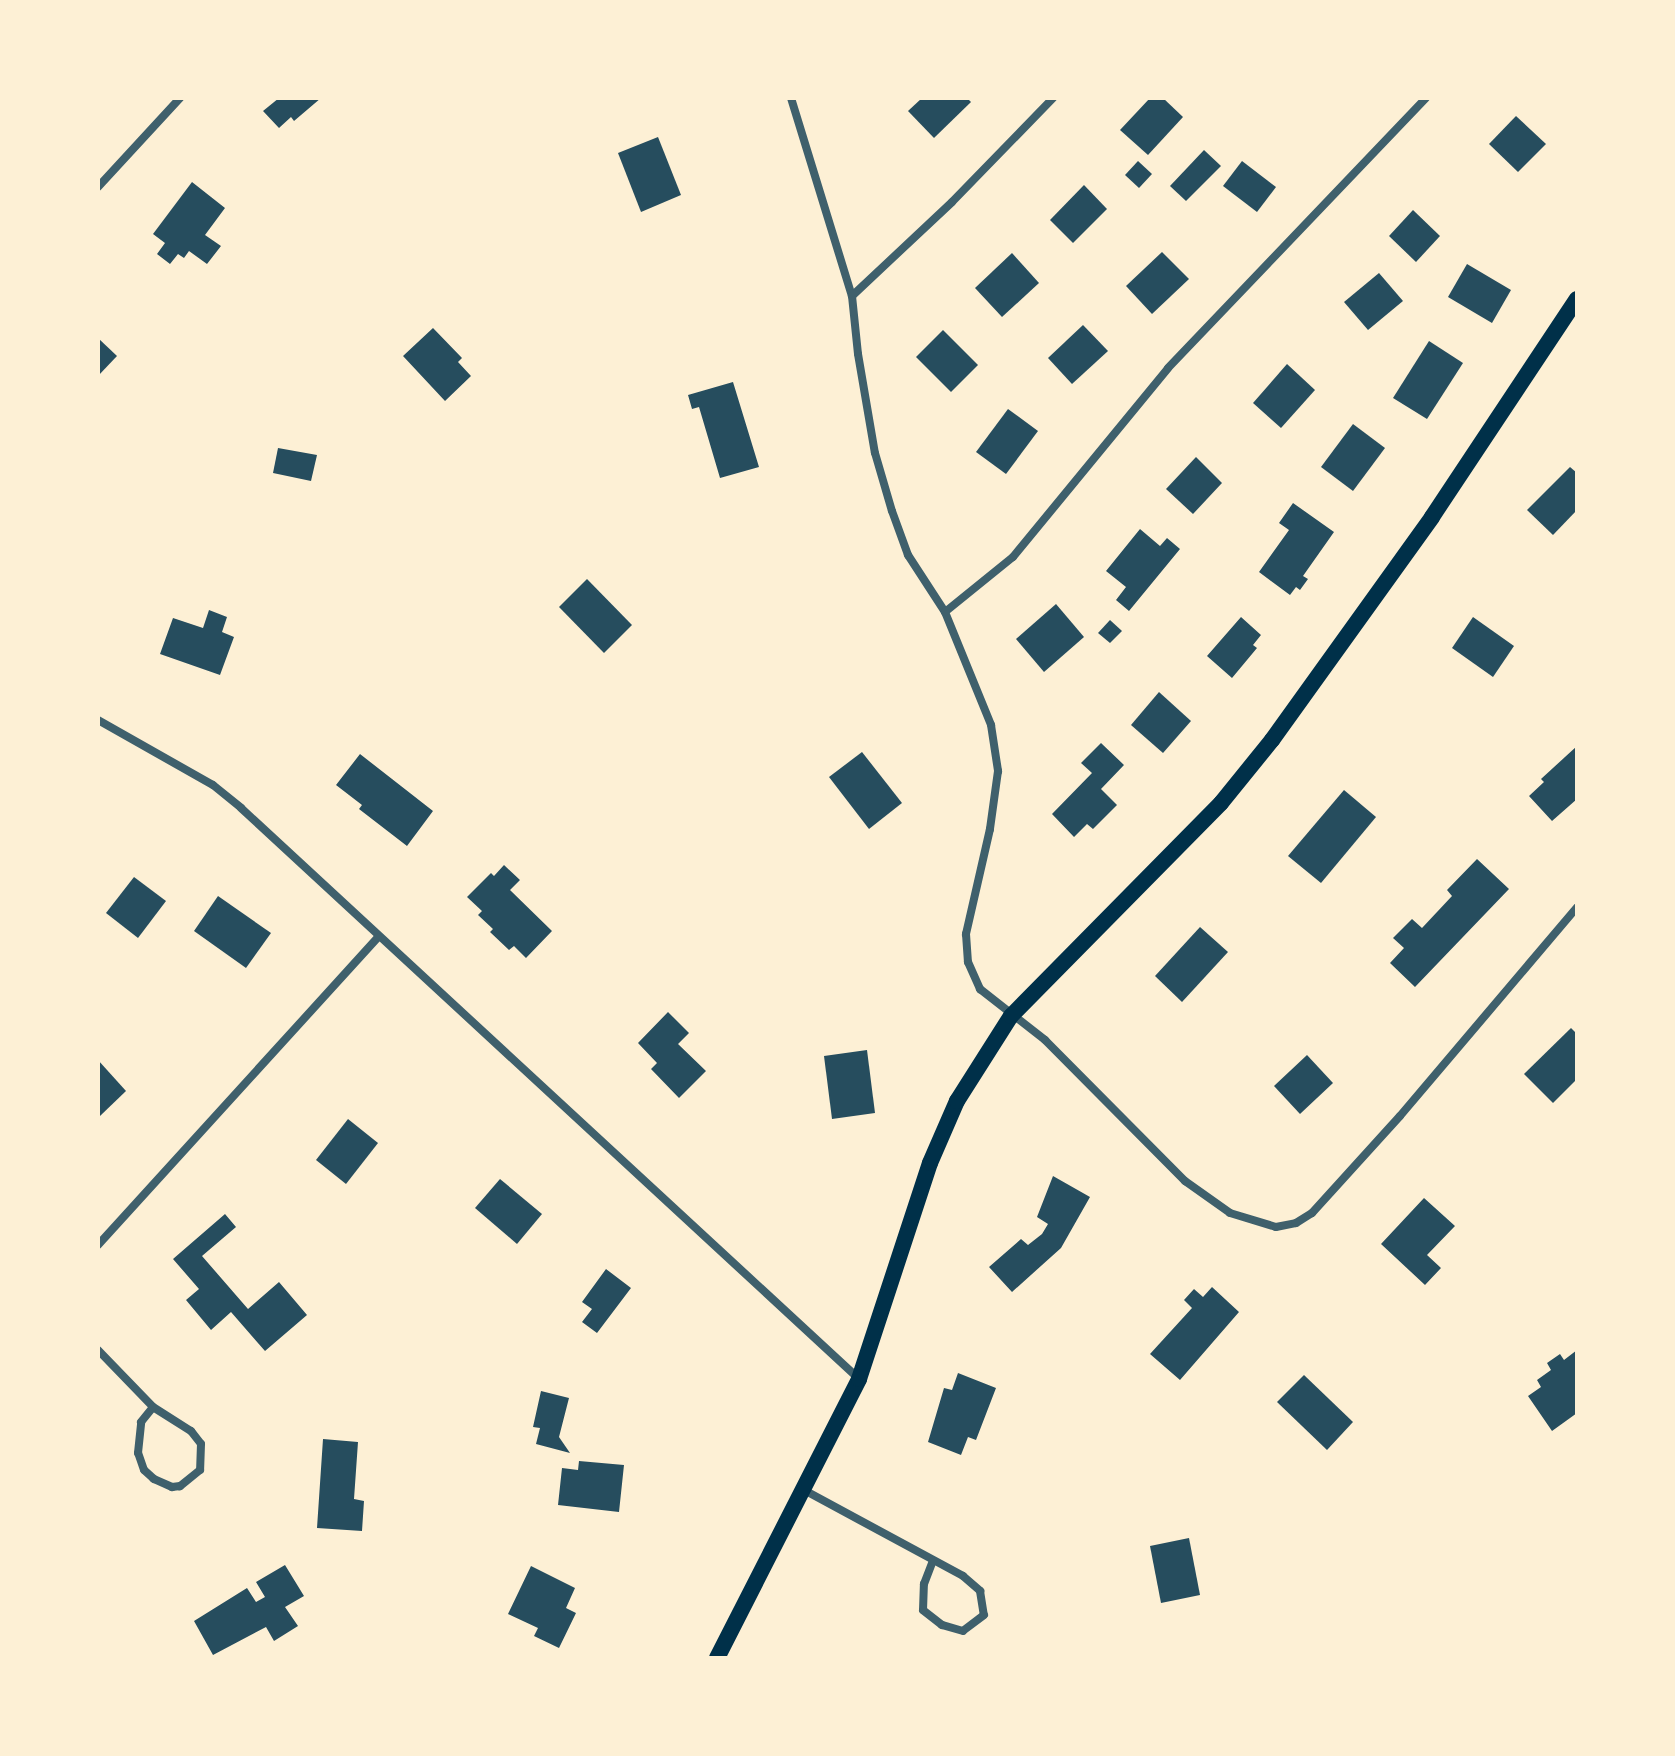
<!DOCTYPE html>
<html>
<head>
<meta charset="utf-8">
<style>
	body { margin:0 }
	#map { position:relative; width:1675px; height:1756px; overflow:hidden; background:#fdf0d5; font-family:Manrope,sans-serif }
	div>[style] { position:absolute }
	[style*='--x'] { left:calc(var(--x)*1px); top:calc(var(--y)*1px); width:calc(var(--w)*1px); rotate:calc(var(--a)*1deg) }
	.building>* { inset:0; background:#264d5e }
	.minor>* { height:8px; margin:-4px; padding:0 4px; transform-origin:4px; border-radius:4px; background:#3f606c }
	.secondary>* { height:16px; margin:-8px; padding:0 8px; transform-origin:8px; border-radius:8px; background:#003049 }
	span { translate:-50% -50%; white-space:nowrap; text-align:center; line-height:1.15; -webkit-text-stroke:8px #fdf0d5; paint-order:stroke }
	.frame { position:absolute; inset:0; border:100px solid #fdf0d5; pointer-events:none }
</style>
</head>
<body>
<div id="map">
	<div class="building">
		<i style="clip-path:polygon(279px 98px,321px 98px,294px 121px,291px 117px,279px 128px,263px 111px)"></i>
		<i style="clip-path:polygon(922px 98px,967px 98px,971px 102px,934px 138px,908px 111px)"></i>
		<i style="clip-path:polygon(1150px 98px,1163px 98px,1183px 117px,1148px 155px,1120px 130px)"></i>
		<i style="clip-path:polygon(1516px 116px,1546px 144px,1518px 172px,1489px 144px)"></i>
		<i style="clip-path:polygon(658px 137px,681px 195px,641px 212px,618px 153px)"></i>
		<i style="clip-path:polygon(1204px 150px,1221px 166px,1186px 201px,1170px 186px)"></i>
		<i style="clip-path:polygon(1138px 161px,1152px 174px,1139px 188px,1125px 175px)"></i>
		<i style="clip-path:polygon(1242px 161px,1276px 187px,1257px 212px,1223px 186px)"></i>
		<i style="clip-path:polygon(192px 182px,225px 208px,205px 235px,221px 246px,207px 264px,189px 251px,184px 258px,178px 254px,170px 264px,157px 254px,165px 243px,153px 234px)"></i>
		<i style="clip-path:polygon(1084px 185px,1107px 209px,1073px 243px,1050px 220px)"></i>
		<i style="clip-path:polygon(1413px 210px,1440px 236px,1416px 262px,1389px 236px)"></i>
		<i style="clip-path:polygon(1162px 252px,1189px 279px,1152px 314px,1126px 286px)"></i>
		<i style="clip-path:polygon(1012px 253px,1039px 283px,1002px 317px,975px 288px)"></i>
		<i style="clip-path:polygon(1467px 264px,1511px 290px,1492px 323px,1448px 297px)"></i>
		<i style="clip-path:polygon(1379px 273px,1403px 301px,1368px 330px,1344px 302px)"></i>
		<i style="clip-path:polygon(1083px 325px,1108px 351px,1072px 384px,1048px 358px)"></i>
		<i style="clip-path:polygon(433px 328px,462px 358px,458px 362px,471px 376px,445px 401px,403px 356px)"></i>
		<i style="clip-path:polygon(943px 330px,978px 365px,951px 392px,916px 357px)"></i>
		<i style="clip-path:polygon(98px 338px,117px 356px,98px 376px)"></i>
		<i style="clip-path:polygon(1429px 341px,1463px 363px,1427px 419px,1393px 398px)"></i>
		<i style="clip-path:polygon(1287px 364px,1315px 390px,1281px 428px,1253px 403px)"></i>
		<i style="clip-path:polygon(733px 382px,759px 467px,720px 478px,699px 407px,692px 409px,688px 395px)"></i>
		<i style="clip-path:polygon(1008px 409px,1038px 431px,1006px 474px,976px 452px)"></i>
		<i style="clip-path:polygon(1353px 424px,1385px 448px,1353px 491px,1321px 467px)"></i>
		<i style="clip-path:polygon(278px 448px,317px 455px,311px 481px,273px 473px)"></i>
		<i style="clip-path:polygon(1196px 457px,1222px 483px,1193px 514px,1166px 489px)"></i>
		<i style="clip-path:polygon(1570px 467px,1577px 473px,1577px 510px,1553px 535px,1527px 510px)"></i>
		<i style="clip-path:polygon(1293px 503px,1334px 532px,1303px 576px,1308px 579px,1300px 590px,1296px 587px,1290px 595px,1259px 572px,1289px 530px,1279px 523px)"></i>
		<i style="clip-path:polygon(1140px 529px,1160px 546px,1167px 538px,1180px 549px,1129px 611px,1116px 600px,1126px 587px,1106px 571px)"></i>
		<i style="clip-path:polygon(587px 579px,632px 625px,604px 653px,559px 607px)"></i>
		<i style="clip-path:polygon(1056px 604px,1084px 637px,1044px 672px,1016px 639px)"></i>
		<i style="clip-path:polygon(209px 610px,227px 617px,222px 632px,234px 637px,220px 675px,160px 654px,173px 618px,203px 628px)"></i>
		<i style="clip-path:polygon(1241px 617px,1261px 635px,1253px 645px,1257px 648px,1232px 678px,1207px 656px)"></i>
		<i style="clip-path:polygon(1473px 617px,1514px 646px,1493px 677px,1452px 648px)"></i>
		<i style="clip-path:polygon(1110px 620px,1122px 631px,1110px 643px,1098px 633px)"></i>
		<i style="clip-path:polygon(1159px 692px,1191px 721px,1163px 753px,1131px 725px)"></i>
		<i style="clip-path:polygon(1101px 743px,1124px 765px,1101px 789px,1117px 805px,1093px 829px,1087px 824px,1074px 837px,1052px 814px,1092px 773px,1081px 763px)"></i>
		<i style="clip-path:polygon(1577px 746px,1577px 799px,1552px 821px,1529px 796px,1544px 782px,1541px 779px)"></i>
		<i style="clip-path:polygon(862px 752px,902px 803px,869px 829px,829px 777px)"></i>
		<i style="clip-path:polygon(360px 754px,433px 811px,407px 846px,359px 809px,362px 805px,336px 785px)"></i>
		<i style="clip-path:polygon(1344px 790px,1376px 817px,1321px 883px,1288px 856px)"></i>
		<i style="clip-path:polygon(1477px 859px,1509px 889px,1415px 987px,1390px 963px,1404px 948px,1393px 938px,1412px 919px,1422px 928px,1452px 896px,1447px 890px)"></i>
		<i style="clip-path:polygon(504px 865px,520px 880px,510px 890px,552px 931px,526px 958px,514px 946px,509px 950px,490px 932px,493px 929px,478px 915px,482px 911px,467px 897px,491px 873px,494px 876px)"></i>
		<i style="clip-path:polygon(134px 877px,166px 901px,138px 938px,106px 913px)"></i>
		<i style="clip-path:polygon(218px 896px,271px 933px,246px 968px,194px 931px)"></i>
		<i style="clip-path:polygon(1200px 927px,1228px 952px,1182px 1002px,1155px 976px)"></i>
		<i style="clip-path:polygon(668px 1012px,689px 1033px,678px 1044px,706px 1071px,679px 1098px,651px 1069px,657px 1063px,638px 1043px)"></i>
		<i style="clip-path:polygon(1571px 1028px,1577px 1034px,1577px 1079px,1553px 1103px,1524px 1074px)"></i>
		<i style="clip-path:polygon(867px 1050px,875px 1113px,832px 1119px,824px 1056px)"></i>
		<i style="clip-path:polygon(1307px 1055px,1333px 1083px,1300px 1114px,1274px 1086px)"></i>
		<i style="clip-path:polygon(98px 1060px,126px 1091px,100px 1116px,98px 1114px)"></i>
		<i style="clip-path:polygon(348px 1119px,378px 1143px,346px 1184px,316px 1160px)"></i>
		<i style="clip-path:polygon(1053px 1176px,1090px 1197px,1061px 1248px,1012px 1292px,989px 1267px,1021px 1239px,1028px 1245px,1042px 1234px,1048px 1224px,1037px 1217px)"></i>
		<i style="clip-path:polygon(500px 1179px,542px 1214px,517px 1244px,475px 1208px)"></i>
		<i style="clip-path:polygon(1424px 1198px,1455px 1226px,1427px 1255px,1441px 1268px,1425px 1285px,1381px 1244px)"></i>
		<i style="clip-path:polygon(225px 1214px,236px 1227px,202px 1256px,248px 1309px,279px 1282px,307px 1315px,265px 1351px,231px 1312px,211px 1330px,186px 1300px,199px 1289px,173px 1259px)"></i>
		<i style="clip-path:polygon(606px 1269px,631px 1288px,597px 1333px,582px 1322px,592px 1309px,582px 1302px)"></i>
		<i style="clip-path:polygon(1212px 1287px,1239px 1312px,1180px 1380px,1150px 1354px,1192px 1308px,1184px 1300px,1194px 1289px,1203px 1297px)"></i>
		<i style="clip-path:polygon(1577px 1350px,1577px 1413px,1552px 1431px,1528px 1396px,1541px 1387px,1537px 1380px,1551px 1370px,1547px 1363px,1560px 1354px,1564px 1360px)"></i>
		<i style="clip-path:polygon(958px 1373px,996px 1388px,976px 1440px,968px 1437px,961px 1455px,928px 1442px,944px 1388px,952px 1390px)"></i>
		<i style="clip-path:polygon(1304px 1375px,1353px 1422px,1327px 1450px,1277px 1402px)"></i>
		<i style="clip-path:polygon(541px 1391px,569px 1398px,559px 1437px,570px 1453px,536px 1444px,540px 1428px,533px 1427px)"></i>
		<i style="clip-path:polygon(323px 1439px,358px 1442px,354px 1499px,364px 1501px,362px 1531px,317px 1528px)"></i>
		<i style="clip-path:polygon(579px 1461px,624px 1465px,619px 1512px,558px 1505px,562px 1468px,578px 1470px)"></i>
		<i style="clip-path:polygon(1189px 1538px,1200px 1595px,1161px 1603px,1150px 1546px)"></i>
		<i style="clip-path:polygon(285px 1565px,304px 1596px,285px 1607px,298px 1626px,274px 1641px,266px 1627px,213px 1655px,194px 1621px,247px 1588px,256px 1602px,265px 1597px,256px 1582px)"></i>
		<i style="clip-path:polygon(531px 1566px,575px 1588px,566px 1608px,576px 1613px,559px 1648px,534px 1636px,538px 1628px,508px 1614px)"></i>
	</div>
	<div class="minor">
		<i style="--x:791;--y:98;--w:207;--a:72.9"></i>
		<i style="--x:852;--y:296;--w:58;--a:84.1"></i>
		<i style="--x:858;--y:354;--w:100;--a:80.3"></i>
		<i style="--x:875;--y:453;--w:60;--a:73.7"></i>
		<i style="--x:892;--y:511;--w:47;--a:70"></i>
		<i style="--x:908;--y:555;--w:68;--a:57"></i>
		<i style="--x:945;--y:612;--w:122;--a:67.8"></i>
		<i style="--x:991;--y:725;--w:47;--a:81.3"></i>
		<i style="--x:998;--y:771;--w:59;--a:97.9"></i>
		<i style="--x:990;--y:829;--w:108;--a:102.9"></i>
		<i style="--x:966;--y:934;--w:28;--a:86"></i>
		<i style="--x:968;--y:962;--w:30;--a:66"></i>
		<i style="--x:980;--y:989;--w:83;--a:38.1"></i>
		<i style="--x:1045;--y:1040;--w:199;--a:45.2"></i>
		<i style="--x:1185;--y:1181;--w:55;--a:35.4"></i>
		<i style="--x:1230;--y:1213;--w:48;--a:16.9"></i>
		<i style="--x:1276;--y:1227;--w:20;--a:-11"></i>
		<i style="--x:1296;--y:1223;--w:19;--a:-32"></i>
		<i style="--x:1312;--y:1213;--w:131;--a:-47.8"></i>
		<i style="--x:1400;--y:1116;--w:274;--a:-49.7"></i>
		<i style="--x:98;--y:187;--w:121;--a:-47.3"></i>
		<i style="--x:852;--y:296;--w:137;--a:-43.2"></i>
		<i style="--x:952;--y:202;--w:145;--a:-45.8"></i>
		<i style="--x:945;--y:612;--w:87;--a:-39"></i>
		<i style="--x:1013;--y:557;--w:244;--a:-50.6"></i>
		<i style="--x:1168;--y:368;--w:373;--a:-46.3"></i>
		<i style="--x:98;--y:720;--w:132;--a:29.5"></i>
		<i style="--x:213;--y:785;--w:36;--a:39"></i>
		<i style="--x:241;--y:808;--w:840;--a:42.73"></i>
		<i style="--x:98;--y:1245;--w:416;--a:-47.7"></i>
		<i style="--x:98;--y:1350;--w:79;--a:46"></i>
		<i style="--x:153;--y:1407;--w:45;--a:32.3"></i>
		<i style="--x:191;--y:1431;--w:16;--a:52"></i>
		<i style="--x:201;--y:1444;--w:26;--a:92"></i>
		<i style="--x:200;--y:1470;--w:26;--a:141"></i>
		<i style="--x:180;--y:1486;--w:8;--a:173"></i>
		<i style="--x:172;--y:1487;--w:20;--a:-156"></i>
		<i style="--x:154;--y:1479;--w:13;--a:-138"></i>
		<i style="--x:144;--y:1470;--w:18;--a:-109"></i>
		<i style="--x:138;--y:1453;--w:31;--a:-84"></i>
		<i style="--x:141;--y:1422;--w:19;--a:-51"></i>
		<i style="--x:804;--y:1490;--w:181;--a:28.4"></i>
		<i style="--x:963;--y:1576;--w:23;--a:41"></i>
		<i style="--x:980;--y:1591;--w:24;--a:81"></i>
		<i style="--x:984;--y:1615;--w:26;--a:143"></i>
		<i style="--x:963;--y:1631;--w:22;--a:-164"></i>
		<i style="--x:942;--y:1625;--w:24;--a:-142"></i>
		<i style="--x:923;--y:1610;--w:26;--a:-88"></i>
		<i style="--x:924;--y:1584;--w:25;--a:-69"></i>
	</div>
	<div class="secondary">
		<i style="--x:717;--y:1658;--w:313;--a:-63"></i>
		<i style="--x:859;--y:1379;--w:227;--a:-71.8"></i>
		<i style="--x:930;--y:1163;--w:68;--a:-66.5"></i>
		<i style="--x:957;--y:1101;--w:101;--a:-57.6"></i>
		<i style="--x:1011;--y:1016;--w:299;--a:-45.4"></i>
		<i style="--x:1221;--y:803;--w:81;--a:-51"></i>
		<i style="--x:1272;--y:740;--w:274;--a:-54.3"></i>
		<i style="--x:1432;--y:517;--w:262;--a:-56.4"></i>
	</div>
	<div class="frame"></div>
</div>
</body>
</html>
